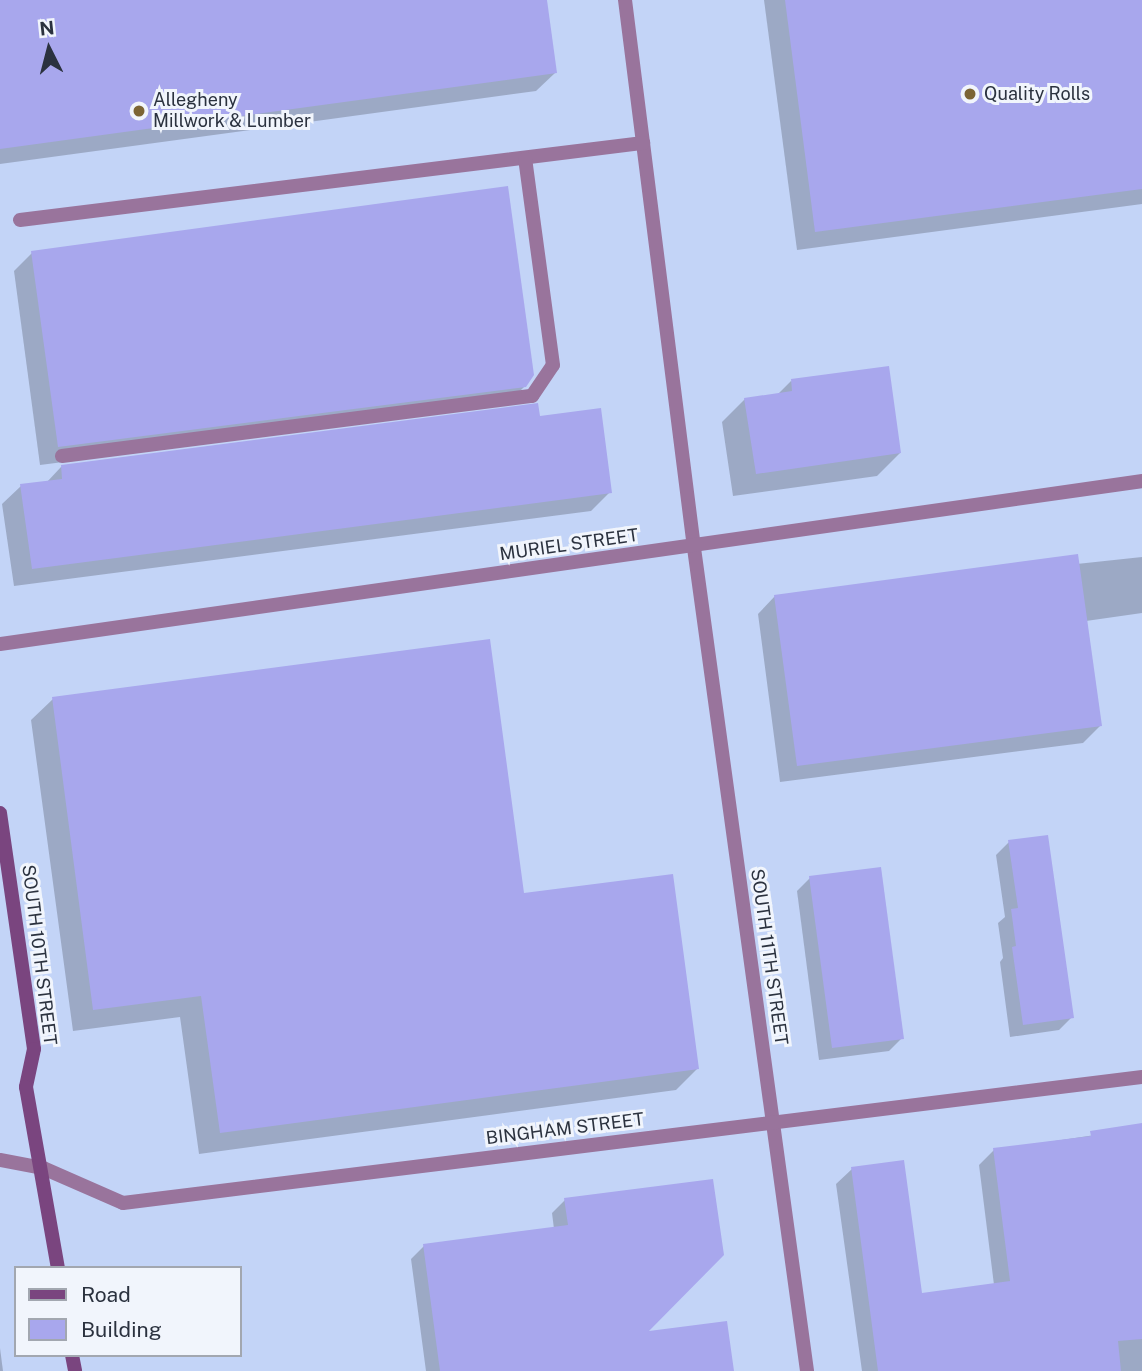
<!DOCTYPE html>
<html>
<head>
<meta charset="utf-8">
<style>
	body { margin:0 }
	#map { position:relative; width:1142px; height:1371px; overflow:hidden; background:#c3d4f7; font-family:"Public Sans",sans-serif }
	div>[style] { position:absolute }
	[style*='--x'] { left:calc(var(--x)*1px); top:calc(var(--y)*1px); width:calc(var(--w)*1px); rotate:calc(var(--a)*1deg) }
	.shadow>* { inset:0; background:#0003 }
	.building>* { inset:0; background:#a8a7ed }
	.lane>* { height:14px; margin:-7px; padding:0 7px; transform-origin:7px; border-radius:7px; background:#99749c }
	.street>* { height:14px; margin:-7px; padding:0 7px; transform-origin:7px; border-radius:7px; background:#99749c }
	.secondary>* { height:14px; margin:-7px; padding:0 7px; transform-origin:7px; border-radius:7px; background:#7a457f }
	.dots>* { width:19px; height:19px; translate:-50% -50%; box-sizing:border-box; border:4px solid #f1f5fc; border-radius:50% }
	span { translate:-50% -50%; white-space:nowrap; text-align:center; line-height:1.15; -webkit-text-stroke:6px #f1f5fc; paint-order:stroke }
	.poi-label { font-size:18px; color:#2b323f }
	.left { translate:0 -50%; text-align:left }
	.street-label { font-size:18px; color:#2b323f }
	.legend { position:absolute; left:14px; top:1266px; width:228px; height:91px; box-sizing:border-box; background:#f1f5fc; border:2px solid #a2a7b0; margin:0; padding:9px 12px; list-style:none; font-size:21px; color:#2b323f }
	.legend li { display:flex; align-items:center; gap:14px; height:35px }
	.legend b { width:35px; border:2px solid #a2a7b0 }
	.north { position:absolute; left:14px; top:14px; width:70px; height:70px; -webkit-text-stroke:5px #f1f5fc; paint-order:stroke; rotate:354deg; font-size:19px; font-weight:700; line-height:28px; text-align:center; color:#2b323f }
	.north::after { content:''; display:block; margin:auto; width:24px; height:32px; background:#2b323f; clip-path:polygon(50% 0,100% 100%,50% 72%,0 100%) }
</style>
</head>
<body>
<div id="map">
	<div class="shadow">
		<i style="clip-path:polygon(0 0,545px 0,555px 73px,536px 91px,0 164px)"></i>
		<i style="clip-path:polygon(764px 0,1142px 0,1142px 204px,797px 250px)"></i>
		<i style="clip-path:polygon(32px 253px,525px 386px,506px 405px,40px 465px,14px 271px)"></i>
		<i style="clip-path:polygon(791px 381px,900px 453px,877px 476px,733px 496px,722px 422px,745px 399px,777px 395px)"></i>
		<i style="clip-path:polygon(539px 418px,610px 492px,591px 511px,14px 586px,2px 504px,21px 486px,46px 483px,61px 467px)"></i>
		<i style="clip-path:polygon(1142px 557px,1142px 613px,1086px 621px,1100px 726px,1083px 743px,780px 782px,758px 614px,775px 596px)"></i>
		<i style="clip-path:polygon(53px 699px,522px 895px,697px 1069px,676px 1090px,199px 1154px,180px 1017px,73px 1031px,31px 720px)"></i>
		<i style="clip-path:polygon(1009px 842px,1072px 1017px,1059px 1030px,1010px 1037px,1000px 962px,1003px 958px,998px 923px,1005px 917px,996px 855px)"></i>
		<i style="clip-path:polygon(810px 878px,902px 1038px,889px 1051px,819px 1060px,797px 891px)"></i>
		<i style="clip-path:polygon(1142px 1128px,1142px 1371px,862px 1371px,836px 1184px,852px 1169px,920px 1295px,994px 1285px,979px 1165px,994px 1150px)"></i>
		<i style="clip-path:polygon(565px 1200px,644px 1333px,732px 1371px,426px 1371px,411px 1259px,424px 1246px,554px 1229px,552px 1213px)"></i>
		<i style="clip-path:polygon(0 1348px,3px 1371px,0 1371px)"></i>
	</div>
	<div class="building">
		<i style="clip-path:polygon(0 0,547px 0,557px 73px,0 149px)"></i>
		<i style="clip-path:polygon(785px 0,1142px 0,1142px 189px,815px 232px)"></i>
		<i style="clip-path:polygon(508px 186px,534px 375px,526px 387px,58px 447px,31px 251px)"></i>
		<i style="clip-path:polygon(889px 366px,901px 453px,756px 474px,744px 398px,792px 391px,791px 379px)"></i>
		<i style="clip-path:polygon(538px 403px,540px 416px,601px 408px,612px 493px,32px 569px,20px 484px,62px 479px,61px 465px)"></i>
		<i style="clip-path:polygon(1078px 554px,1102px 726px,797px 766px,774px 595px)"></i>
		<i style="clip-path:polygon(490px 639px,524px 893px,673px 874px,699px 1069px,220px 1133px,201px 996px,93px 1010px,52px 697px)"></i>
		<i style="clip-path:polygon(1048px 835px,1074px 1018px,1023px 1025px,1012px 947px,1016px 946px,1011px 909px,1018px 908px,1008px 840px)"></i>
		<i style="clip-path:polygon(881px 867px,904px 1039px,832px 1048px,809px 876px)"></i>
		<i style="clip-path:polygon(1142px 1123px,1142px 1339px,1118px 1341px,1121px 1371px,878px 1371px,851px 1167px,904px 1160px,922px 1293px,1010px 1281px,993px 1148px,1091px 1136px,1090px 1131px)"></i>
		<i style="clip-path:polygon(713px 1179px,724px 1255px,649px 1331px,727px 1321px,734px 1371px,440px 1371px,423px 1244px,568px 1225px,564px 1198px)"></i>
	</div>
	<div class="lane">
		<i style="--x:625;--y:0;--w:552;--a:82.82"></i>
		<i style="--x:20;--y:220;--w:628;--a:-7.05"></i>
		<i style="--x:62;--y:456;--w:474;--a:-7.3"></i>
		<i style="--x:532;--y:396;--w:37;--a:-56"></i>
		<i style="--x:553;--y:365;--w:208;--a:-97.7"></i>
	</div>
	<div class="street">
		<i style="--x:694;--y:548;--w:831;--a:82.18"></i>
		<i style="--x:0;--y:644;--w:1154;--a:-8.12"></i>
		<i style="--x:0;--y:1160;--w:44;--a:10.5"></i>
		<i style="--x:43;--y:1168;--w:87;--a:23.6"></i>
		<i style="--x:123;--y:1203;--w:1027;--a:-7.05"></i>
	</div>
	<div class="secondary">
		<i style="--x:0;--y:813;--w:238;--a:81.8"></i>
		<i style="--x:34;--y:1049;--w:39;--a:102"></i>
		<i style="--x:26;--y:1087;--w:184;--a:80"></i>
		<i style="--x:72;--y:1355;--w:16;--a:79"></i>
	</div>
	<div class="dots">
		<i style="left:970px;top:94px;background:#7c6535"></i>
		<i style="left:139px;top:111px;background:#7c6535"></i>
	</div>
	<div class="poi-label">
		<span class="left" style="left:984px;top:94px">Quality Rolls</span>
		<span class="left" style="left:153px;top:111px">Allegheny<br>Millwork &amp; Lumber</span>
	</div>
	<div class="street-label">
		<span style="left:569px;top:545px;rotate:-8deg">MURIEL STREET</span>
		<span style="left:39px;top:955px;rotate:83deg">SOUTH 10TH STREET</span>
		<span style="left:769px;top:957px;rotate:82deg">SOUTH 11TH STREET</span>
		<span style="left:565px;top:1129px;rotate:-7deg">BINGHAM STREET</span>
	</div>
	<ul class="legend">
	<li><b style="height:9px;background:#7a457f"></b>Road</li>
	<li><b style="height:19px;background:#a8a7ed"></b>Building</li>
	</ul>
	<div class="north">N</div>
</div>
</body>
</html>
